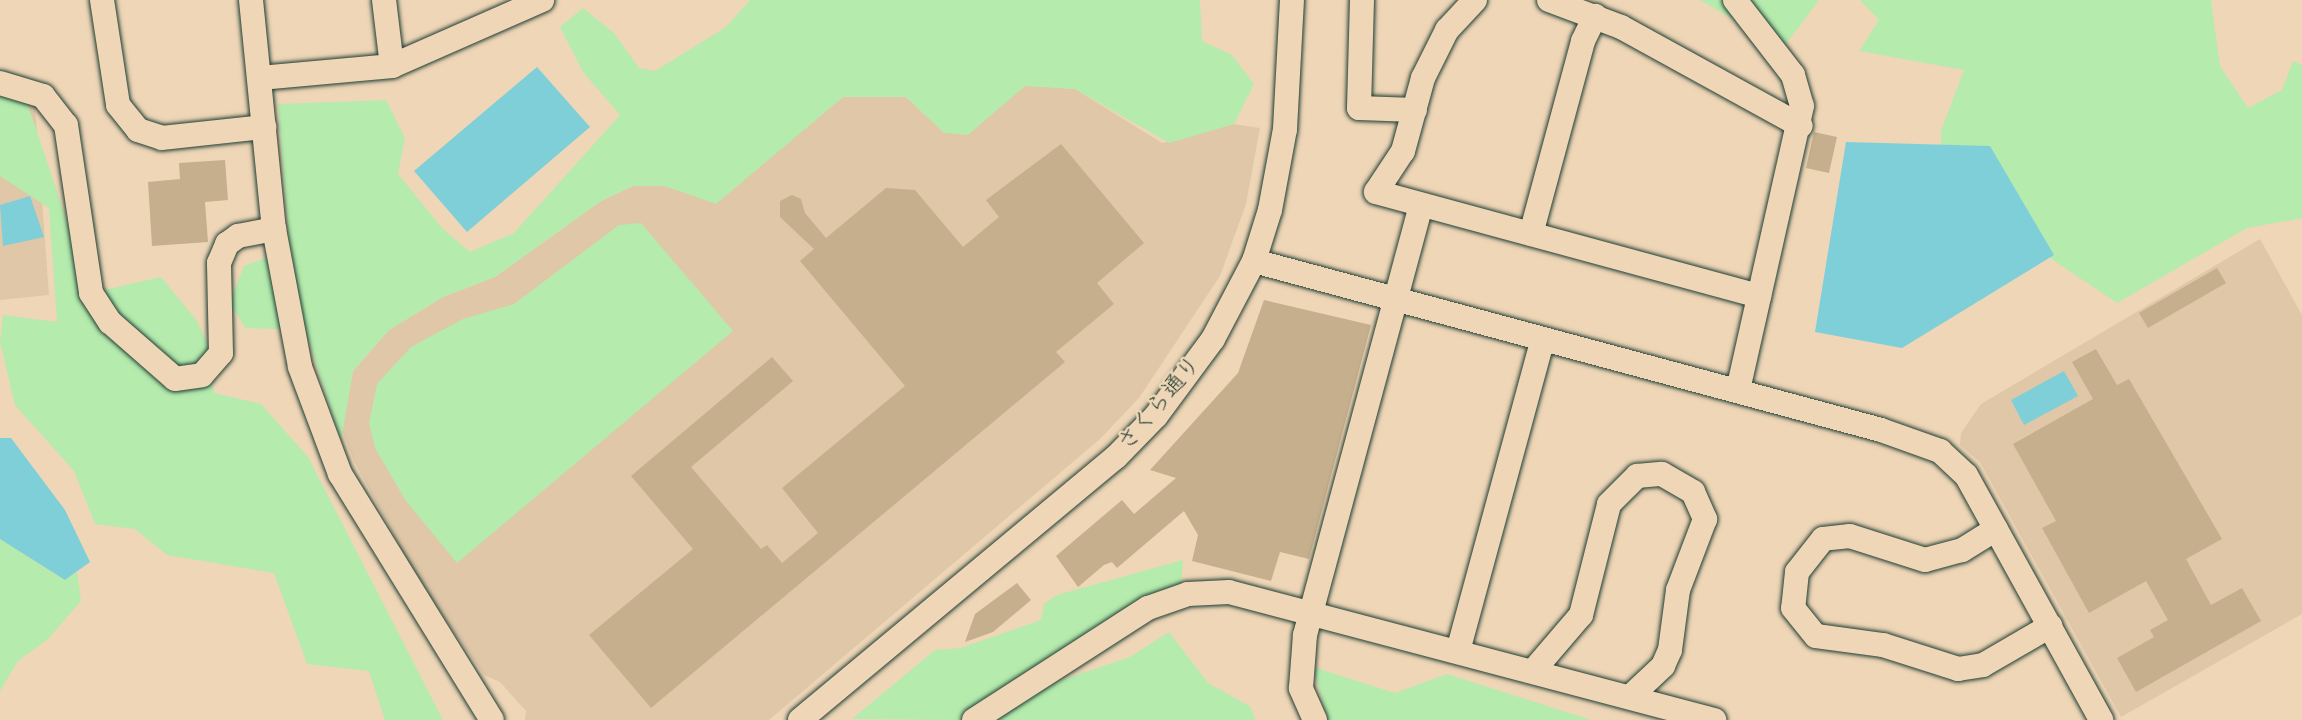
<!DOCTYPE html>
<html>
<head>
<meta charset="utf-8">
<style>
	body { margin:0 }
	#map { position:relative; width:2302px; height:720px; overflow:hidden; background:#efd6b7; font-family:Mynerve,"Klee One",sans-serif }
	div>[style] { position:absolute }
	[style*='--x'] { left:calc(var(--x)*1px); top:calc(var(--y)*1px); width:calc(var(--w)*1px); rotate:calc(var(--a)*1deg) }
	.built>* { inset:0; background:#dfc7a8 }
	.green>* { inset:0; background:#b5ebad }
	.water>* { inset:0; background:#7fcfd9 }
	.building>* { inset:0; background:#c6af8c }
	.roads { filter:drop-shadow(0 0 2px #1f3d34) drop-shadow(0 0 2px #1f3d34) }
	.minor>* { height:24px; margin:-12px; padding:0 12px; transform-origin:12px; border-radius:12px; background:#efd6b7 }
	span { translate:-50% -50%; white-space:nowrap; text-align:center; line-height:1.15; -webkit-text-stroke:5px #efd6b7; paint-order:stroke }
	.street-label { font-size:23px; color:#1f3d34 }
</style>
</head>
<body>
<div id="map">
	<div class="built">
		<i style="clip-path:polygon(1025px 85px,1075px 89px,1162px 143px,1234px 124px,1260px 128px,1246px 204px,1220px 276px,1139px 398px,1100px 439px,769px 720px,525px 720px,526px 711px,500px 682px,484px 675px,419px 582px,354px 461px,342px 431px,353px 371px,389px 330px,443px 297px,495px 277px,601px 201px,633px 186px,665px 186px,716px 203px,843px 97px,906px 97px,944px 132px,967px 135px)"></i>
		<i style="clip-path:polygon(0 92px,35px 106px,49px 295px,0 300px)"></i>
		<i style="clip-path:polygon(2260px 239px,2302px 315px,2302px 614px,2121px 717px,1980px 462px,1960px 445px,1961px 433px,1981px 404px)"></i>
	</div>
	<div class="green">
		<i style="clip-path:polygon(750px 0,1200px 0,1202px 41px,1232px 55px,1254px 84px,1234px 124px,1169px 143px,1075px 89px,1025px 86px,968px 135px,944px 133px,906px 97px,843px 97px,716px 204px,665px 186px,633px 186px,601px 201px,495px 277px,443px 297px,389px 330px,353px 371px,341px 441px,305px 330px,245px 328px,230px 302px,244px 266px,285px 251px,289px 241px,278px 104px,386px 100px,405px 138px,398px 174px,442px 228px,470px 252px,514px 233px,620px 115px,583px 72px,560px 27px,583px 8px,614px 33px,639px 68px,655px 71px,726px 27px)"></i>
		<i style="clip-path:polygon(1700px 0,1819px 0,1783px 48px)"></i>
		<i style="clip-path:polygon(1860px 0,2211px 0,2220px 66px,2248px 108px,2282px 90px,2293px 61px,2302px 65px,2302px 218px,2247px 228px,2117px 303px,1941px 185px,1941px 131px,1964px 70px,1859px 51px,1879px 20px)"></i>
		<i style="clip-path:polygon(24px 93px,91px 293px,161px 277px,197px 321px,207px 342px,214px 393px,261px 404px,308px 457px,443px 720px,385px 720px,369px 671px,307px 664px,274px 573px,167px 555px,135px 529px,95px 524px,74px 471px,15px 405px,0 342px,3px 315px,57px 322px,49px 208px,0 176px,0 94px)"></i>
		<i style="clip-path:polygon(641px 223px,733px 331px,457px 563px,406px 501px,375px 448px,369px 423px,377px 384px,411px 347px,463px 319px,514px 304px,619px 225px)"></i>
		<i style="clip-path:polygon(0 539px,65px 580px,77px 572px,81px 601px,48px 639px,18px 661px,0 691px)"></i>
		<i style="clip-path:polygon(1183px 560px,1181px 587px,1146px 599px,958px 720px,852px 719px,935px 650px,961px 648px,1041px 620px,1044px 604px,1057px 595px)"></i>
		<i style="clip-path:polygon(1169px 632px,1208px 683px,1251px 707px,1255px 720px,986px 720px,1059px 681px,1130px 657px)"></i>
		<i style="clip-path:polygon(1313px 667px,1395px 693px,1447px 674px,1591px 720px,1328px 720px)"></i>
	</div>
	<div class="water">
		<i style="clip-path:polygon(537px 67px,590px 127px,467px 232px,414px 171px)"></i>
		<i style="clip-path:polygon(1846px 142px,1990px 146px,2054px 255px,1902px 348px,1815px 332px)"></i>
		<i style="clip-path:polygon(30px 196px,44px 237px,3px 246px,0 205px)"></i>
		<i style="clip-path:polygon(2064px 371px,2078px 396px,2024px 425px,2011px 400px)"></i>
		<i style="clip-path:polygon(0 438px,11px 438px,65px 510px,90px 562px,65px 580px,0 539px)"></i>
	</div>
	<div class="building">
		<i style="clip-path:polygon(1814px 132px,1837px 137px,1829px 173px,1806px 168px)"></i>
		<i style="clip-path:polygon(1061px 144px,1144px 243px,1097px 283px,1114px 304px,1056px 352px,1065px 362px,651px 708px,589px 635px,693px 549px,631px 476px,772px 357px,793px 381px,691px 467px,761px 549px,767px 545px,782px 563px,818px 533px,782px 488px,905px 386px,800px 261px,814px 249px,780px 217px,780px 201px,792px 195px,801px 199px,805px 213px,826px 238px,886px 188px,915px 190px,963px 247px,999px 217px,986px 200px)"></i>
		<i style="clip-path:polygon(225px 160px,228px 200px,205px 202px,208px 242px,152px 246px,148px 182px,180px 179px,179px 163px)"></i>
		<i style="clip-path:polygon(2217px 268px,2226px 283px,2148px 328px,2139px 313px)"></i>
		<i style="clip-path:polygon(1264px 300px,1371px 325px,1309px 559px,1280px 552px,1271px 581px,1192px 561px,1198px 535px,1184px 511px,1117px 568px,1112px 562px,1104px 565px,1078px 587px,1056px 556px,1122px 500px,1134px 514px,1176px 478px,1150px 470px,1238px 373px)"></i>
		<i style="clip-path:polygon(2096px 349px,2117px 385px,2129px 379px,2222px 539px,2186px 559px,2211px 605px,2242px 588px,2261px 621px,2136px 692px,2117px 658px,2154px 637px,2150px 630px,2168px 620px,2146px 581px,2089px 613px,2042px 528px,2056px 521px,2013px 444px,2093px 399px,2072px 362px)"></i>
		<i style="clip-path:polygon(1017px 583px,1031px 600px,993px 632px,965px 642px,975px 614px)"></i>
	</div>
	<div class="roads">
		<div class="minor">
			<i style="--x:102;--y:0;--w:106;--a:81.3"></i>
			<i style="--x:118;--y:105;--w:32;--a:51"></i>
			<i style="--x:138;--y:130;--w:25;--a:18"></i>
			<i style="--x:162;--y:138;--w:103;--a:-6.2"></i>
			<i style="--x:251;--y:0;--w:230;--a:84.3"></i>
			<i style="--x:274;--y:229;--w:140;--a:79.3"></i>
			<i style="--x:300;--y:367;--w:114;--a:69.5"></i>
			<i style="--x:340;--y:474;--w:289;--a:58.3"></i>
			<i style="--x:384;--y:0;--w:66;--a:83.1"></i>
			<i style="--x:1362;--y:0;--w:108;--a:91.6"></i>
			<i style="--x:1359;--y:108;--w:56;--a:2"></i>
			<i style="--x:1475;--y:0;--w:41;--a:133"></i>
			<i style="--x:1447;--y:30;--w:54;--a:116.6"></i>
			<i style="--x:1423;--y:78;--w:76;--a:105.3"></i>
			<i style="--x:1403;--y:151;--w:49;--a:123.4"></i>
			<i style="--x:1376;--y:192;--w:397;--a:15.2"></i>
			<i style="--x:1549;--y:0;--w:77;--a:20.6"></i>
			<i style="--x:1621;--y:27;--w:205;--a:28.8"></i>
			<i style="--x:1735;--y:0;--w:95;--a:52.3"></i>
			<i style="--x:1793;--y:75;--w:32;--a:74"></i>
			<i style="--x:1802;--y:106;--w:292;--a:102.7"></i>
			<i style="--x:260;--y:78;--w:133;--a:-5.2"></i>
			<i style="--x:392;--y:66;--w:164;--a:-23.7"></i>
			<i style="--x:0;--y:83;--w:45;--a:16.8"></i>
			<i style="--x:43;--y:96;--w:37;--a:52"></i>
			<i style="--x:66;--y:125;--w:170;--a:81.5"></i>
			<i style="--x:91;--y:293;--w:35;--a:57"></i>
			<i style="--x:110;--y:322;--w:86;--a:41.2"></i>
			<i style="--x:175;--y:379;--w:27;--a:-8"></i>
			<i style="--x:202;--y:375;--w:29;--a:-49"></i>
			<i style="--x:221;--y:353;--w:90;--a:-91.3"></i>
			<i style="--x:219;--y:263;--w:21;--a:-67"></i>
			<i style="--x:227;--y:244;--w:14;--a:-36"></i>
			<i style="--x:238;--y:236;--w:37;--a:-11"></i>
			<i style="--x:1531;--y:234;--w:200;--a:-74.9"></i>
			<i style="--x:1583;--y:41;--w:28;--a:-64"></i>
			<i style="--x:1254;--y:261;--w:649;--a:15.08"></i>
			<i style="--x:1881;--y:430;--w:63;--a:19.6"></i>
			<i style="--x:1940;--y:451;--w:35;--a:43"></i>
			<i style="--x:1966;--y:475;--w:280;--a:61.1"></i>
			<i style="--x:1996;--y:529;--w:40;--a:148"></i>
			<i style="--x:1962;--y:550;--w:38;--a:165"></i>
			<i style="--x:1925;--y:560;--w:79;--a:-162.3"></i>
			<i style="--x:1850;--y:536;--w:27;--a:174"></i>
			<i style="--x:1823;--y:539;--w:42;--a:128.2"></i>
			<i style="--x:1797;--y:572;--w:36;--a:96"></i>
			<i style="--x:1793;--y:608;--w:36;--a:51"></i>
			<i style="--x:1816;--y:636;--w:68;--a:7.7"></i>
			<i style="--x:1883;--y:645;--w:79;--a:17.7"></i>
			<i style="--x:1958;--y:669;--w:25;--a:-9"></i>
			<i style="--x:1983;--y:665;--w:78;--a:-30.2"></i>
			<i style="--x:1458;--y:651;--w:323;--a:-74.8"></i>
			<i style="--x:1533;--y:671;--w:74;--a:-49.4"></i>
			<i style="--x:1581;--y:615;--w:114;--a:-75.8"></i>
			<i style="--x:1609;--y:504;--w:40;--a:-45"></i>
			<i style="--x:1637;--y:476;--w:25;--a:-5"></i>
			<i style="--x:1662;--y:474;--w:36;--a:30"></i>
			<i style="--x:1693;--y:492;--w:30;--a:66"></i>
			<i style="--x:1705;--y:519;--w:76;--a:110.8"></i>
			<i style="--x:1678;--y:590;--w:61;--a:97.6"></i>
			<i style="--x:1670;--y:650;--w:17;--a:114"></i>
			<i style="--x:1663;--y:666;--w:45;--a:136.8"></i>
			<i style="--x:800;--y:720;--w:411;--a:-39.8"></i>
			<i style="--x:1116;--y:457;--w:57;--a:-45.7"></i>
			<i style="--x:1156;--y:416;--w:96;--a:-53.5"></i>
			<i style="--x:1213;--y:339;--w:88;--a:-62.3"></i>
			<i style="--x:1254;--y:261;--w:53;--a:-72.6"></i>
			<i style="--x:1270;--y:210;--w:82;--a:-79.5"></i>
			<i style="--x:1285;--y:129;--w:129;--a:-86.9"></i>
			<i style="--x:974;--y:720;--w:207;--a:-32.8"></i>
			<i style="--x:1148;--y:608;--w:42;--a:-19.3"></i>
			<i style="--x:1188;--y:594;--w:41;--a:-2.8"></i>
			<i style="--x:1229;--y:592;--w:502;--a:14.78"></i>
			<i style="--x:1315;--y:720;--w:35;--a:-114"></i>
			<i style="--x:1301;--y:688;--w:53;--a:-85.7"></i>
			<i style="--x:1305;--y:635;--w:445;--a:-74.9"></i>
		</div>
	</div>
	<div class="street-label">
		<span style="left:1160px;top:404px;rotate:-50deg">さくら通り</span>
	</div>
</div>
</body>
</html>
